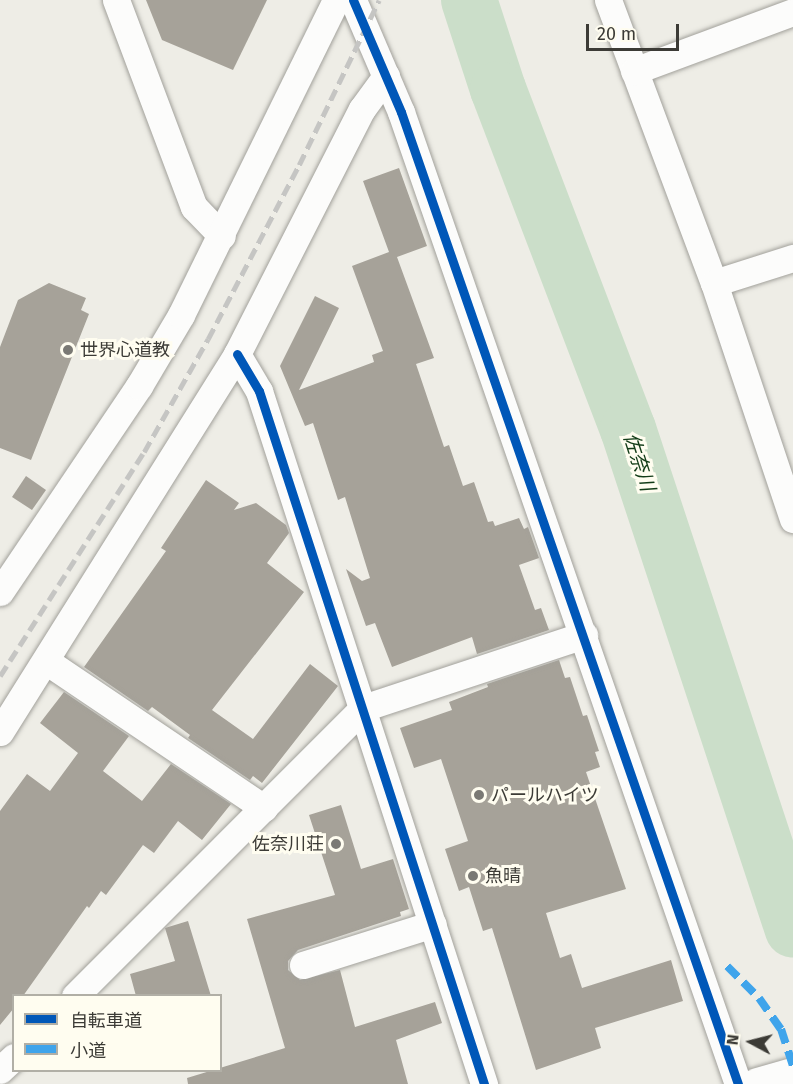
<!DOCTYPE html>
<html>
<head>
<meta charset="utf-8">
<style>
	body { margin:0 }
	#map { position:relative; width:793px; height:1084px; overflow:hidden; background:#eeede6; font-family:"Fira Sans","Noto Sans JP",sans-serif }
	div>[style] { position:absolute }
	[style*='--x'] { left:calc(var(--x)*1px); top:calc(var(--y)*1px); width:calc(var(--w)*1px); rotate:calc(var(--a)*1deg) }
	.river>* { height:56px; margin:-28px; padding:0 28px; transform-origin:28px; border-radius:28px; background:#cbdec9 }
	.building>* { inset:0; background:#a6a299 }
	.roads { filter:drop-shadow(0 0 2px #a2a19b) drop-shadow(0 0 2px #a2a19b) }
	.street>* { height:27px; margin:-13.5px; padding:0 13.5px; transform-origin:13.5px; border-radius:13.5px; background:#fcfcfb }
	.secondary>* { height:33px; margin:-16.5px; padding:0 16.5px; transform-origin:16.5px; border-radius:16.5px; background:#fcfcfb }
	.rail>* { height:4.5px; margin-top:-2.25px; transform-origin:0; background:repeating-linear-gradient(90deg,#c5c5c3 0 12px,transparent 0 18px) }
	.quiet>* { height:8px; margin-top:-4px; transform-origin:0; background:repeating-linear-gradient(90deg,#3fa4eb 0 15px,transparent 0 23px) }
	.cycleway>* { height:9px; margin:-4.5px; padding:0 4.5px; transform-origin:4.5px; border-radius:4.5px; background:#0057b8 }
	.dots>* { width:16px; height:16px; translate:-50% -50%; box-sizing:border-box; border:3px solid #fffdf0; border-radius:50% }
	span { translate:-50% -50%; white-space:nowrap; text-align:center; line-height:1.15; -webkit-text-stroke:6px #fffdf0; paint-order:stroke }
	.poi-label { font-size:18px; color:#3c3b36 }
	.left { translate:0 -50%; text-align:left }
	.right { translate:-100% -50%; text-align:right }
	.water-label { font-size:20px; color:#123c17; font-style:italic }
	.legend { position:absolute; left:12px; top:994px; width:210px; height:78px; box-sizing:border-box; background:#fffdf0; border:2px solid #b1afa6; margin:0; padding:8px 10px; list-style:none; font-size:18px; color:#3c3b36 }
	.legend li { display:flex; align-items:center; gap:12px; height:30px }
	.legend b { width:30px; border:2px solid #b1afa6 }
	.north { position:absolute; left:721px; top:1012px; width:60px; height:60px; -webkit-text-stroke:4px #fffdf0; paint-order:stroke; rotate:277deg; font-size:16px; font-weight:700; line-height:24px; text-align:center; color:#3c3b36 }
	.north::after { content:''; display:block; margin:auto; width:21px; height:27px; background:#3c3b36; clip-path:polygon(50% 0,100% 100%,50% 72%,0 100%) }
	.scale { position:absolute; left:586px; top:24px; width:93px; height:27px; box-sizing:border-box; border:3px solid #3c3b36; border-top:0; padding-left:8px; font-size:18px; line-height:21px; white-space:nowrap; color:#3c3b36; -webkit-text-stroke:4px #fffdf0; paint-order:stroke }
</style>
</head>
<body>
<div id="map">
	<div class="river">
		<i style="--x:469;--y:0;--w:94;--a:72"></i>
		<i style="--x:498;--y:89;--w:364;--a:69.1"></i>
		<i style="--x:628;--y:429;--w:527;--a:71.77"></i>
	</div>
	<div class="building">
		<i style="clip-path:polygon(146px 0,267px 0,233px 70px,162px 40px)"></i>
		<i style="clip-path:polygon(399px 168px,427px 246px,397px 257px,434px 358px,416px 364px,444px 447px,449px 445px,463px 486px,474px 482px,488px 522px,493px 521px,495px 526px,519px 518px,524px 529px,528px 527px,539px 558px,519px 565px,535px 610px,541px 608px,549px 630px,477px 654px,472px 637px,392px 667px,375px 623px,366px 626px,346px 569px,362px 581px,370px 578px,345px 497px,338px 500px,313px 423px,305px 426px,280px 366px,315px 296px,339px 308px,299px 390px,374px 362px,372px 355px,383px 351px,352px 266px,389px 252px,363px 181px)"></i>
		<i style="clip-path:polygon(49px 283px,86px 298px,81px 310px,89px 314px,31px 460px,0 448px,0 347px,18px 300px)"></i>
		<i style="clip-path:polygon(26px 476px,46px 490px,32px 510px,12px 497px)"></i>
		<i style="clip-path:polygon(206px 480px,239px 503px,234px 510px,256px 503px,286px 525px,289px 533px,267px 563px,304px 592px,212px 710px,253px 739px,310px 664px,338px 686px,262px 783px,253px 776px,250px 780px,188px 738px,190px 735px,152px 707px,148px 711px,84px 667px,166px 551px,161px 548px)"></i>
		<i style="clip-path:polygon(559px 660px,565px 678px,570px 677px,583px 716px,587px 715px,599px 751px,595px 752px,600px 767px,586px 772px,626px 889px,546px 913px,560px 958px,571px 954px,582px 988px,671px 960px,683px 1001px,595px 1028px,601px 1048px,536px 1070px,492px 928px,483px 931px,469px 887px,459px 891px,445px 849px,468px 841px,441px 759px,414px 768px,400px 728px,452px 710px,449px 702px,488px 687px,487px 684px)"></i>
		<i style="clip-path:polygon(64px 692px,129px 736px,103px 771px,142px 801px,171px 764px,231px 804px,202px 840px,178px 821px,154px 853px,143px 845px,106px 895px,101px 891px,89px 908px,87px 906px,23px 996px,14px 996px,14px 1008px,0 1025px,0 811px,27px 774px,50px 791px,78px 753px,40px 723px)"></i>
		<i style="clip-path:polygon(341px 805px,361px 869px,393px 859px,409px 909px,400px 912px,401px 916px,298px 950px,288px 961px,288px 970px,300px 980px,340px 970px,355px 1027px,435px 1002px,442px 1023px,396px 1040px,408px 1084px,188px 1084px,187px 1078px,285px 1048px,247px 919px,335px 895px,309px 815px)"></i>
		<i style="clip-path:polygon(188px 921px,211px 996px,136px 996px,130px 974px,175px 961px,165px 928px)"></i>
	</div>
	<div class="roads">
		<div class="street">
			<i style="--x:116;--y:0;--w:221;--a:69.4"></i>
			<i style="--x:194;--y:207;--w:40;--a:46"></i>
			<i style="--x:353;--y:0;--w:122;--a:66.8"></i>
			<i style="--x:401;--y:112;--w:1029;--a:70.88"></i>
			<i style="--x:608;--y:0;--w:302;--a:69.5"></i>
			<i style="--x:714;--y:283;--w:249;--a:71.5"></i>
			<i style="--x:634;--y:71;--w:170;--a:-20.4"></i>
			<i style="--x:714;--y:283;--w:83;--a:-17.6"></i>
			<i style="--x:237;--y:354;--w:43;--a:59.3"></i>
			<i style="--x:259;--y:391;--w:729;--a:72.01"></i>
			<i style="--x:0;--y:592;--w:249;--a:-56"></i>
			<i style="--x:139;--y:386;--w:82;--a:-59.4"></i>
			<i style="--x:181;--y:315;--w:351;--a:-63.8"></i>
			<i style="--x:46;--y:661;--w:263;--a:34"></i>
			<i style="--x:0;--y:732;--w:446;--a:-57.9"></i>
			<i style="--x:237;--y:354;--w:275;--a:-63"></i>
			<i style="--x:362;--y:109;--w:41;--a:-54"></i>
			<i style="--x:303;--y:965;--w:136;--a:-17.5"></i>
			<i style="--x:75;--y:996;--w:407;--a:-45"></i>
			<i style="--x:363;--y:708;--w:233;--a:-18.3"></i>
			<i style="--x:0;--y:1070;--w:19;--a:-43"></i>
		</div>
		<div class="secondary">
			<i style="--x:757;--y:1084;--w:37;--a:-16"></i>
		</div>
	</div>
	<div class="rail">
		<i style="--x:0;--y:676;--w:266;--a:-57.3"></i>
		<i style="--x:144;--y:452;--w:130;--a:-60.5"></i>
		<i style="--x:208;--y:339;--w:196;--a:-62.4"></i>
		<i style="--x:299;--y:165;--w:183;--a:-64.1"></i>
	</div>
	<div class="quiet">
		<i style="--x:727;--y:966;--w:45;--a:45"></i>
		<i style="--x:759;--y:998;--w:38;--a:55"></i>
		<i style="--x:781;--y:1029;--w:39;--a:72"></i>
	</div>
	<div class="cycleway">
		<i style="--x:353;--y:0;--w:122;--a:66.8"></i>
		<i style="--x:401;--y:112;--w:1029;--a:70.88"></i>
		<i style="--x:237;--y:354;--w:43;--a:59.3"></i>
		<i style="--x:259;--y:391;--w:729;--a:72.01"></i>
	</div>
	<div class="dots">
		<i style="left:68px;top:350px;background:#7a7974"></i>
		<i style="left:479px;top:795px;background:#7a7974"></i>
		<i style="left:336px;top:844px;background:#7a7974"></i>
		<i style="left:473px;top:876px;background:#7a7974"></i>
	</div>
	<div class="poi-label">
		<span class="left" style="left:80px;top:350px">世界心道教</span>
		<span class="left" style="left:491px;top:795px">パールハイツ</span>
		<span class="right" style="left:324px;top:844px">佐奈川荘</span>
		<span class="left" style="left:485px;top:876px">魚晴</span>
	</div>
	<div class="water-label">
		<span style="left:639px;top:462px;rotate:72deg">佐奈川</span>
	</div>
	<ul class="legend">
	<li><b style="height:8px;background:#0057b8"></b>自転車道</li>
	<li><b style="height:8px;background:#3fa4eb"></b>小道</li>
	</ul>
	<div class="north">N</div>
	<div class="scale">20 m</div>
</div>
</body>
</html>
